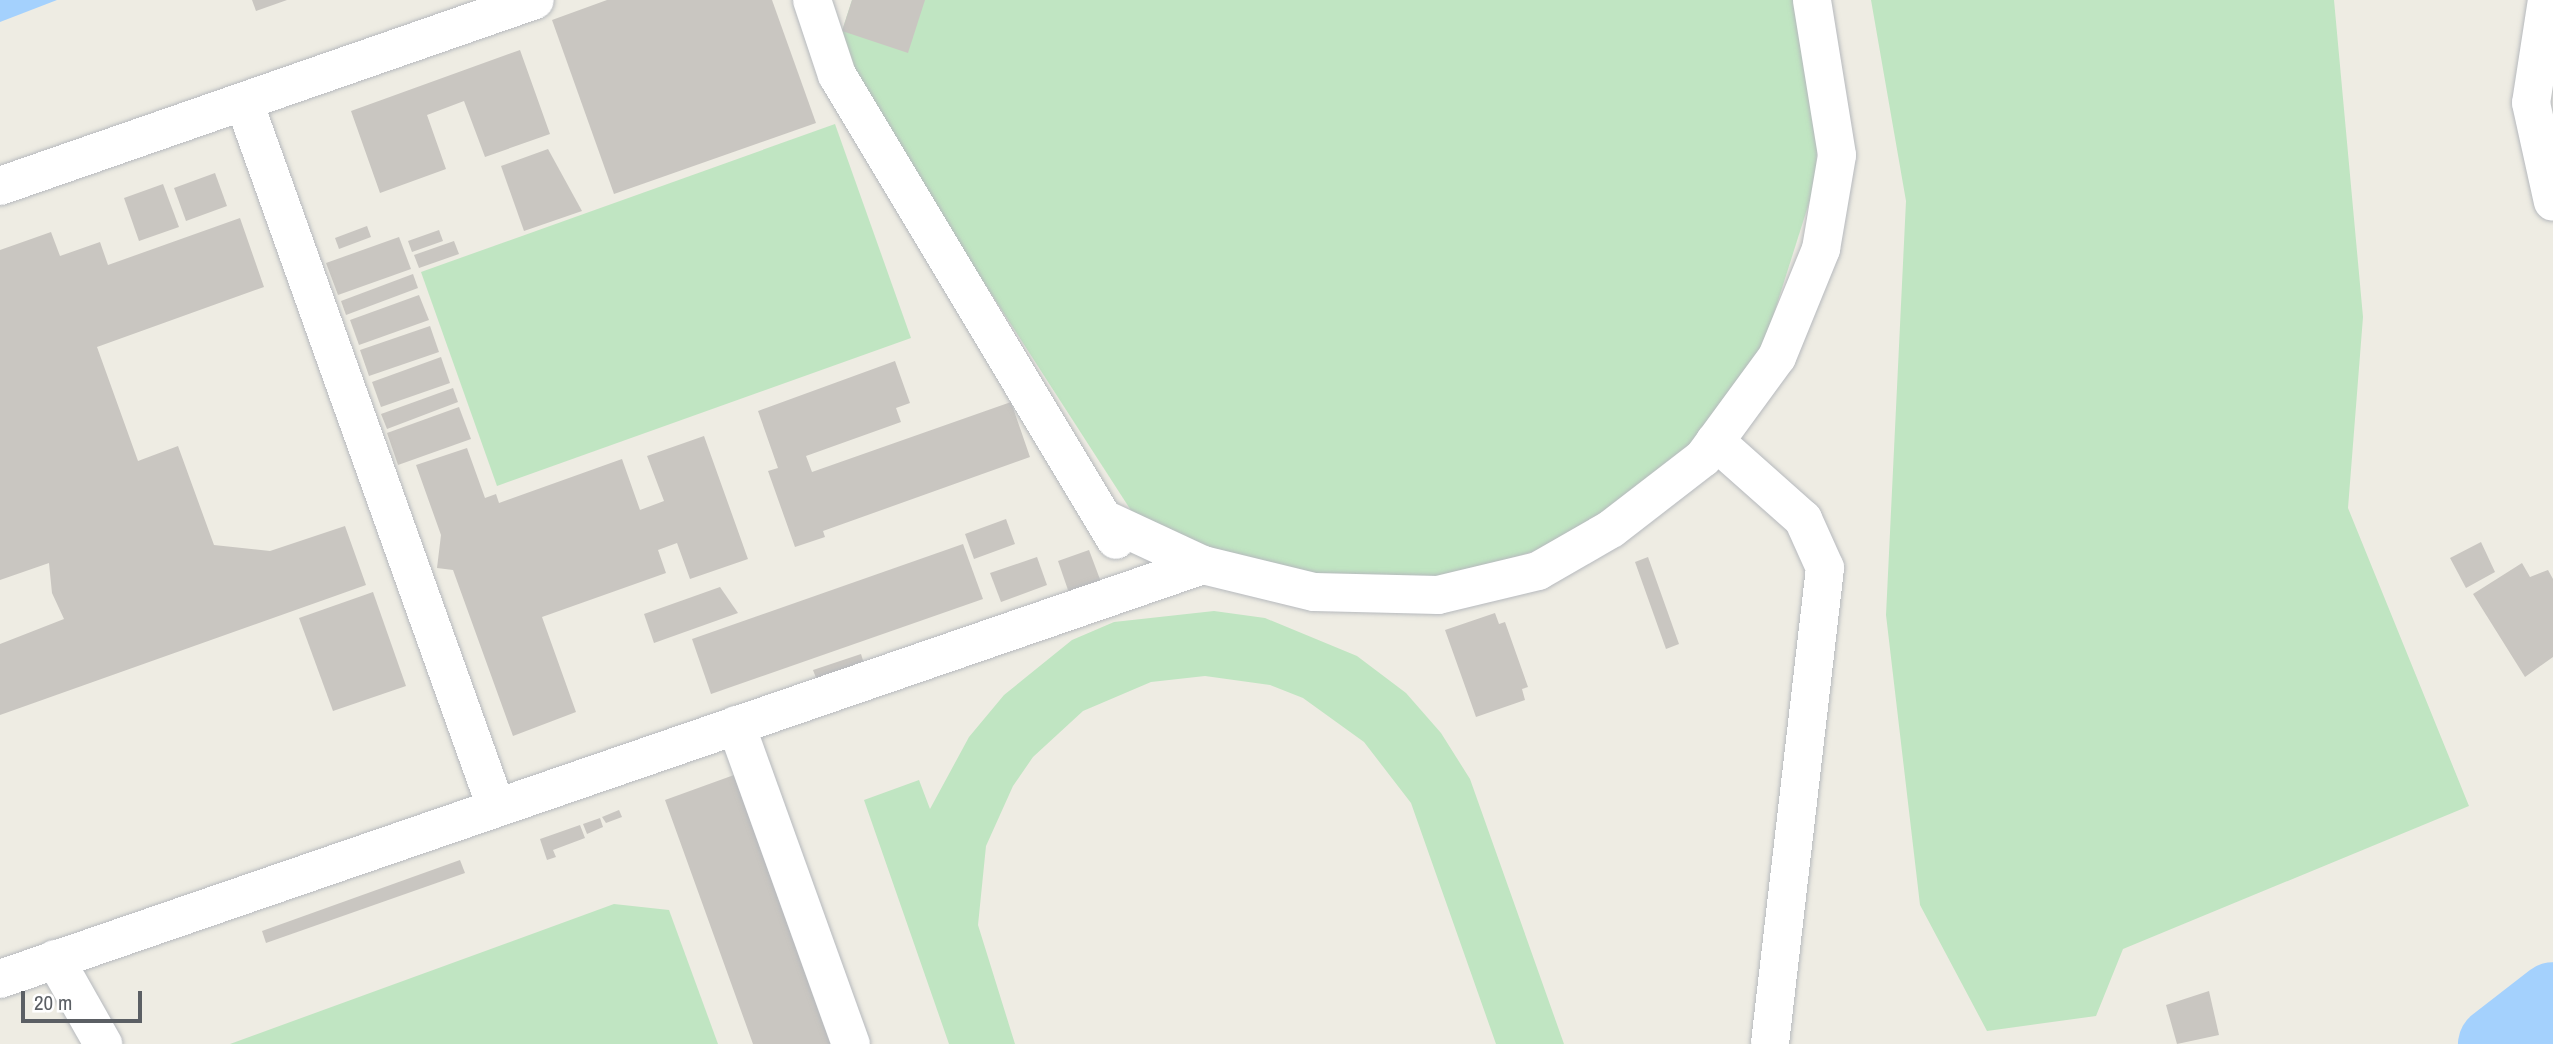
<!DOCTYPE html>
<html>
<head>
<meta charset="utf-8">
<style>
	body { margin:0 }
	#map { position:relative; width:2553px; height:1044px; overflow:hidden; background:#eeece3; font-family:"Archivo Narrow",sans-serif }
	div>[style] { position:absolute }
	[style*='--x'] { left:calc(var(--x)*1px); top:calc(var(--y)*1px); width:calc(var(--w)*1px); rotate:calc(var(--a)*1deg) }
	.green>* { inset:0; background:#c0e5c2 }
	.water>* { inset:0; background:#a4d1fd }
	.river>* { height:74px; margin:-37px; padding:0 37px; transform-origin:37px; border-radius:37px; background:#a4d1fd }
	.building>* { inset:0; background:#c9c6c1 }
	.roads { filter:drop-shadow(0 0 2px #b6b9bd) drop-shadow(0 0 2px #b6b9bd) }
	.minor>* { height:38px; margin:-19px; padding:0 19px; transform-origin:19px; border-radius:19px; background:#fff }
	span { translate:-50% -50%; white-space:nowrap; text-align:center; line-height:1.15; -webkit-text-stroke:5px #fff; paint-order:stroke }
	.scale { position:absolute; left:21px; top:991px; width:121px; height:32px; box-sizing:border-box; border:4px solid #5b5f64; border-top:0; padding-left:9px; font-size:21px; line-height:24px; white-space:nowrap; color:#5b5f64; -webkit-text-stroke:5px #fff; paint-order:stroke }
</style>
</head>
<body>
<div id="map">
	<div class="green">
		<i style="clip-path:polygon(852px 0,1797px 0,1818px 136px,1815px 184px,1764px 345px,1712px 424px,1637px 492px,1552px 546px,1450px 576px,1349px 581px,1240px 563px,1132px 512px,850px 75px,842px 31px)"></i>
		<i style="clip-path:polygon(1871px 0,2334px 0,2363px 317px,2348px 508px,2469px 806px,2123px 949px,2096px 1016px,1987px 1031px,1920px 905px,1886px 615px,1906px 201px)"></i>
		<i style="clip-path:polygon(835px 124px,911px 338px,497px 486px,421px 272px)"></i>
		<i style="clip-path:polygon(1214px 611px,1265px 618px,1357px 656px,1406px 693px,1441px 733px,1470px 779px,1564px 1044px,1496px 1044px,1411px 803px,1364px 742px,1303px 698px,1270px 685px,1205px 676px,1151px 682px,1083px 711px,1033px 757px,1013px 786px,986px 846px,978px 925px,1015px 1044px,949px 1044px,864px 800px,919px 780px,930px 809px,969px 737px,1004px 695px,1072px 640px,1114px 622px)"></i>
		<i style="clip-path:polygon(614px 904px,669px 910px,718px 1044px,230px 1044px)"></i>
	</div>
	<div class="water">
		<i style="clip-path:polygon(0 0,57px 0,0 22px)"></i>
	</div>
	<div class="river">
		<i style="--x:2495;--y:1044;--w:73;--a:-37.8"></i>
	</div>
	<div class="building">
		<i style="clip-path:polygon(252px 0,287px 0,256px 11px)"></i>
		<i style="clip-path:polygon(607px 0,772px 0,816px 123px,614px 194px,552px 20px)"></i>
		<i style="clip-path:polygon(852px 0,925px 0,908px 53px,842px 31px)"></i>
		<i style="clip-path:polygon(520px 50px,550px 134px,485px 157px,464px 101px,427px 115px,446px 169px,380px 193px,351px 111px)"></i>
		<i style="clip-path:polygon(548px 149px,582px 211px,524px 231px,501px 166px)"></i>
		<i style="clip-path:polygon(215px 173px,227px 206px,186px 221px,174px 188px)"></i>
		<i style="clip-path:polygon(163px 184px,179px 227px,139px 241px,124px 198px)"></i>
		<i style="clip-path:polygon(240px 218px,264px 287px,97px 347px,138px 461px,178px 446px,214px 545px,270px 551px,345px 526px,366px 585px,0 715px,0 644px,64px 619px,52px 593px,49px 563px,0 580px,0 250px,51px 232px,60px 256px,100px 242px,108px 265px)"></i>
		<i style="clip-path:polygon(367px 226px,371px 237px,339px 249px,335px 238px)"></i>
		<i style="clip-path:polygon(439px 230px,443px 241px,412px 252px,408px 241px)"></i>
		<i style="clip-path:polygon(399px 237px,411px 269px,338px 295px,326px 263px)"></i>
		<i style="clip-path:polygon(454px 241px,459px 254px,419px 268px,414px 255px)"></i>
		<i style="clip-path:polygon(413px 274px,418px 288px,346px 315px,341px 301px)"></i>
		<i style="clip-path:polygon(419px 295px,429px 320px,359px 345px,350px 320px)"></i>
		<i style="clip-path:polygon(430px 326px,439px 352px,369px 376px,360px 350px)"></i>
		<i style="clip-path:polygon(441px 357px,450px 383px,381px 407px,372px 382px)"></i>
		<i style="clip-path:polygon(895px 361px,910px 403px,896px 408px,901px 422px,806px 456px,812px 472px,1011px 402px,1030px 457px,823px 531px,825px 537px,795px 547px,768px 471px,778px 468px,758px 411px)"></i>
		<i style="clip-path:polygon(453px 388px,458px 402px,387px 429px,381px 414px)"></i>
		<i style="clip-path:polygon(459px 407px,471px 439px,398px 465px,387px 433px)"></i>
		<i style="clip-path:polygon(704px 436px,748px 559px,690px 579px,677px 543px,658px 550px,666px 573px,542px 617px,576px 712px,513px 736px,453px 570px,437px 568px,441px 535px,416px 465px,467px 448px,485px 498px,496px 494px,499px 503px,622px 459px,640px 510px,664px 501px,647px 456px)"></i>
		<i style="clip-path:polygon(1006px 519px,1015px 544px,974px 559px,965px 534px)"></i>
		<i style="clip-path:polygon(2481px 542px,2495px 572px,2466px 588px,2450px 558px)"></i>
		<i style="clip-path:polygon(963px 544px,983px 599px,711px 694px,692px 639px)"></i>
		<i style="clip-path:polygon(1089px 550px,1101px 582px,1069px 593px,1058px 561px)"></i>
		<i style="clip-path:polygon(1037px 557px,1047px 585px,1001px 602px,990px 573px)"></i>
		<i style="clip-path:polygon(1648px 557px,1679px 644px,1666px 649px,1635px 562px)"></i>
		<i style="clip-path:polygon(2522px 563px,2530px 577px,2548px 570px,2553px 579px,2553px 657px,2525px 677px,2473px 594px)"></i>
		<i style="clip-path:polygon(720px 587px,738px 613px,654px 643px,644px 614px)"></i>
		<i style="clip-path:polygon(373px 592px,406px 686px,333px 711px,299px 618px)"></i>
		<i style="clip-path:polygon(1495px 613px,1499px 624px,1505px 622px,1528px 687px,1522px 689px,1525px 700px,1476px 717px,1445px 630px)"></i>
		<i style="clip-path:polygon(861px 654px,865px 667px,818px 683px,813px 670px)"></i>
		<i style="clip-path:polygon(734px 775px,824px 1026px,837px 1044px,753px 1044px,665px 800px)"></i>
		<i style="clip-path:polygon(619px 810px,622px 817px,606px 823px,602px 817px)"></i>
		<i style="clip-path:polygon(600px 818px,603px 827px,587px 834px,583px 824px)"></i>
		<i style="clip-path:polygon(580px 825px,585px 838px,553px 850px,556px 857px,547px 860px,540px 839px)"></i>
		<i style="clip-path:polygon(460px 860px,465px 873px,266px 943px,262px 931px)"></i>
		<i style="clip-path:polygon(2209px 991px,2219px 1035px,2177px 1044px,2166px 1005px)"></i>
	</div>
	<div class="roads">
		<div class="minor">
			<i style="--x:812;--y:0;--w:79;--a:71.6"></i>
			<i style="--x:837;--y:75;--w:542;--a:59.04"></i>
			<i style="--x:2547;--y:0;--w:104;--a:98.8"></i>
			<i style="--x:2531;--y:103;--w:101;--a:77.5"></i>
			<i style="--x:244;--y:102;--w:749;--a:70.33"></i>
			<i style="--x:0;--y:186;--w:566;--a:-19.17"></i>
			<i style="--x:1715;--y:441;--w:118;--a:41.6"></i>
			<i style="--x:1803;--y:519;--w:54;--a:65.8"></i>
			<i style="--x:1825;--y:568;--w:479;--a:96.6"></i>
			<i style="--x:1104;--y:519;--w:109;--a:24.9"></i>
			<i style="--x:1203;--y:565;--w:114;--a:13.7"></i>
			<i style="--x:1314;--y:592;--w:124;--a:1.4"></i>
			<i style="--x:1438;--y:595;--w:103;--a:-13.5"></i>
			<i style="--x:1538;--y:571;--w:84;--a:-29.9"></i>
			<i style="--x:1611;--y:529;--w:116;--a:-37.7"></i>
			<i style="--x:1703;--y:458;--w:125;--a:-53.8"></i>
			<i style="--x:1777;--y:357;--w:117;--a:-67.8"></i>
			<i style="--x:1821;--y:249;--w:95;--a:-80.3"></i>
			<i style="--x:1837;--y:155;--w:157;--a:-99.2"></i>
			<i style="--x:736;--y:725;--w:339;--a:70.2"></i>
			<i style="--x:55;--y:959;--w:98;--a:60.5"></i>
			<i style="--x:0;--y:979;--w:1272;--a:-18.99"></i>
		</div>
	</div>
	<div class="scale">20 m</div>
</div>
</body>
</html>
